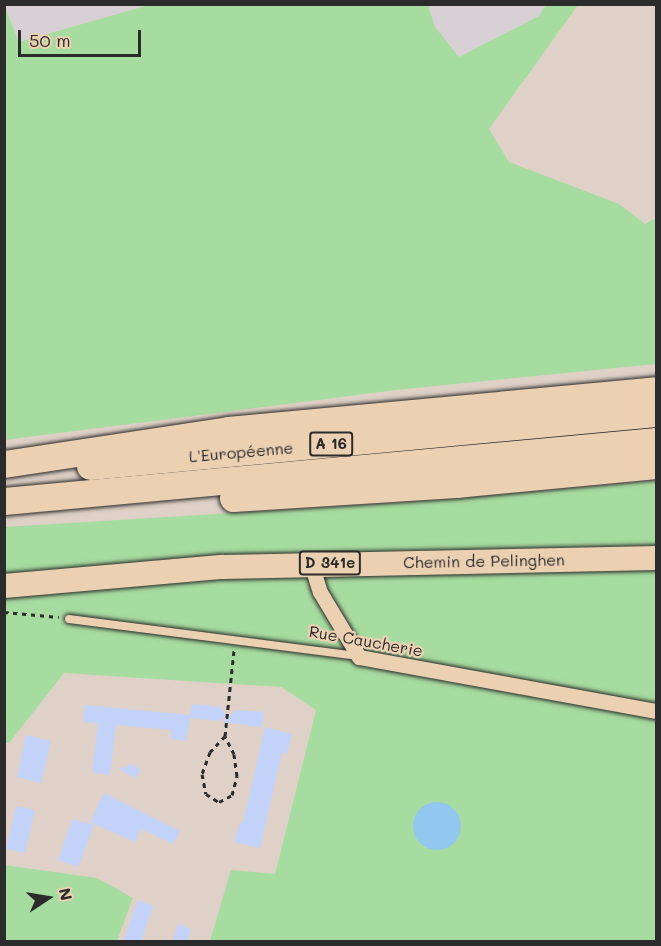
<!DOCTYPE html>
<html>
<head>
<meta charset="utf-8">
<style>
	body { margin:0 }
	#map { position:relative; width:661px; height:946px; overflow:hidden; background:#dfd1c7; font-family:Mali,sans-serif }
	div>[style] { position:absolute }
	[style*='--x'] { left:calc(var(--x)*1px); top:calc(var(--y)*1px); width:calc(var(--w)*1px); rotate:calc(var(--a)*1deg) }
	.built>* { inset:0; background:#d7d1d6 }
	.green>* { inset:0; background:#a7dca0 }
	.water>* { inset:0; background:#93c7f0 }
	.round { border-radius:50% }
	.building>* { inset:0; background:#c3d2f9 }
	.path>* { height:3px; margin-top:-1.5px; transform-origin:0; background:repeating-linear-gradient(90deg,#2b2b2b 0 4.5px,transparent 0 9px) }
	.roads { filter:drop-shadow(0 0 2px #2b2b2b) drop-shadow(0 0 2px #2b2b2b) }
	.service>* { height:8px; margin:-4px; padding:0 4px; transform-origin:4px; border-radius:4px; background:#ebd0b2 }
	.minor>* { height:15px; margin:-7.5px; padding:0 7.5px; transform-origin:7.5px; border-radius:7.5px; background:#ebd0b2 }
	.primary>* { height:24px; margin:-12px; padding:0 12px; transform-origin:12px; border-radius:12px; background:#ebd0b2 }
	.motorway>* { height:27px; margin:-13.5px; padding:0 13.5px; transform-origin:13.5px; border-radius:13.5px; background:#ebd0b2 }
	span { translate:-50% -50%; white-space:nowrap; text-align:center; line-height:1.15; -webkit-text-stroke:4.5px #ebd0b2; paint-order:stroke }
	.shield-label span { padding:2px 4px; background:#ebd0b2; border:2px solid; border-radius:4px; -webkit-text-stroke-width:0 }
	.shield-label { font-size:15px; color:#2b2b2b; font-weight:700 }
	.street-label { font-size:16px; color:#2b2b2b }
	.frame { position:absolute; inset:0; border:6px solid #2b2b2b; pointer-events:none }
	.north { position:absolute; left:18px; top:868px; width:60px; height:60px; -webkit-text-stroke:4px #ebd0b2; paint-order:stroke; rotate:78deg; font-size:16px; font-weight:700; line-height:24px; text-align:center; color:#2b2b2b }
	.north::after { content:''; display:block; margin:auto; width:21px; height:27px; background:#2b2b2b; clip-path:polygon(50% 0,100% 100%,50% 72%,0 100%) }
	.scale { position:absolute; left:18px; top:30px; width:123px; height:27px; box-sizing:border-box; border:3px solid #2b2b2b; border-top:0; padding-left:8px; font-size:18px; line-height:21px; white-space:nowrap; color:#2b2b2b; -webkit-text-stroke:4px #ebd0b2; paint-order:stroke }
</style>
</head>
<body>
<div id="map">
	<div class="built">
		<i style="clip-path:polygon(6px 4px,149px 5px,18px 42px)"></i>
		<i style="clip-path:polygon(428px 5px,546px 5px,539px 16px,459px 57px,435px 27px)"></i>
	</div>
	<div class="green">
		<i style="clip-path:polygon(4px 5px,19px 42px,149px 5px,428px 5px,435px 27px,459px 57px,539px 16px,546px 5px,578px 5px,489px 129px,509px 162px,619px 204px,645px 224px,656px 218px,656px 364px,396px 390px,5px 440px)"></i>
		<i style="clip-path:polygon(656px 481px,656px 941px,210px 941px,231px 870px,275px 874px,316px 710px,281px 687px,64px 673px,9px 743px,5px 743px,4px 527px,424px 501px)"></i>
		<i style="clip-path:polygon(4px 865px,97px 878px,133px 898px,117px 941px,5px 941px)"></i>
	</div>
	<div class="water">
		<i class="round" style="left:413px;top:802px;width:48px;height:48px"></i>
	</div>
	<div class="building">
		<i style="clip-path:polygon(192px 704px,220px 707px,226px 715px,220px 721px,190px 718px,186px 741px,171px 739px,171px 730px,116px 725px,110px 775px,92px 772px,98px 723px,83px 722px,84px 705px,190px 715px)"></i>
		<i style="clip-path:polygon(236px 710px,263px 712px,262px 727px,223px 722px)"></i>
		<i style="clip-path:polygon(265px 727px,292px 734px,287px 754px,282px 753px,260px 848px,234px 842px,240px 822px,243px 823px)"></i>
		<i style="clip-path:polygon(26px 735px,51px 741px,41px 783px,17px 777px)"></i>
		<i style="clip-path:polygon(133px 764px,140px 770px,135px 778px,119px 769px)"></i>
		<i style="clip-path:polygon(104px 793px,180px 831px,173px 844px,141px 829px,135px 842px,90px 822px)"></i>
		<i style="clip-path:polygon(16px 806px,35px 810px,25px 853px,6px 849px)"></i>
		<i style="clip-path:polygon(72px 819px,94px 825px,78px 867px,58px 860px)"></i>
		<i style="clip-path:polygon(138px 900px,153px 906px,141px 942px,123px 942px)"></i>
		<i style="clip-path:polygon(178px 924px,191px 929px,187px 942px,172px 942px)"></i>
	</div>
	<div class="path">
		<i style="--x:4;--y:612;--w:55;--a:5.2"></i>
		<i style="--x:225;--y:736;--w:22;--a:133"></i>
		<i style="--x:210;--y:752;--w:23;--a:110"></i>
		<i style="--x:202;--y:774;--w:20;--a:79"></i>
		<i style="--x:206;--y:794;--w:15;--a:32"></i>
		<i style="--x:219;--y:802;--w:15;--a:-28"></i>
		<i style="--x:232;--y:795;--w:20;--a:-75"></i>
		<i style="--x:237;--y:776;--w:22;--a:-98"></i>
		<i style="--x:234;--y:754;--w:20;--a:-117"></i>
		<i style="--x:225;--y:736;--w:86;--a:-84"></i>
	</div>
	<div class="roads">
		<div class="service">
			<i style="--x:69;--y:619;--w:292;--a:7.3"></i>
		</div>
		<div class="minor">
			<i style="--x:311;--y:563;--w:30;--a:73"></i>
			<i style="--x:320;--y:592;--w:76;--a:59"></i>
			<i style="--x:359;--y:657;--w:302;--a:10.3"></i>
		</div>
		<div class="primary">
			<i style="--x:4;--y:586;--w:220;--a:-5"></i>
			<i style="--x:223;--y:567;--w:433;--a:-1.2"></i>
		</div>
		<div class="motorway">
			<i style="--x:4;--y:464;--w:227;--a:-8.6"></i>
			<i style="--x:228;--y:430;--w:430;--a:-5.3"></i>
			<i style="--x:90;--y:466;--w:568;--a:-5.35"></i>
			<i style="--x:233;--y:498;--w:223;--a:-3.6"></i>
			<i style="--x:456;--y:484;--w:201;--a:-5.4"></i>
			<i style="--x:4;--y:501;--w:655;--a:-5.26"></i>
		</div>
	</div>
	<div class="shield-label">
		<span style="left:331px;top:444px">A 16</span>
		<span style="left:330px;top:563px">D 341e</span>
	</div>
	<div class="street-label">
		<span style="left:241px;top:452px;rotate:-5deg">L'Européenne</span>
		<span style="left:484px;top:561px;rotate:-1deg">Chemin de Pelinghen</span>
		<span style="left:366px;top:641px;rotate:10deg">Rue Caucherie</span>
	</div>
	<div class="frame"></div>
	<div class="north">N</div>
	<div class="scale">50 m</div>
</div>
</body>
</html>
